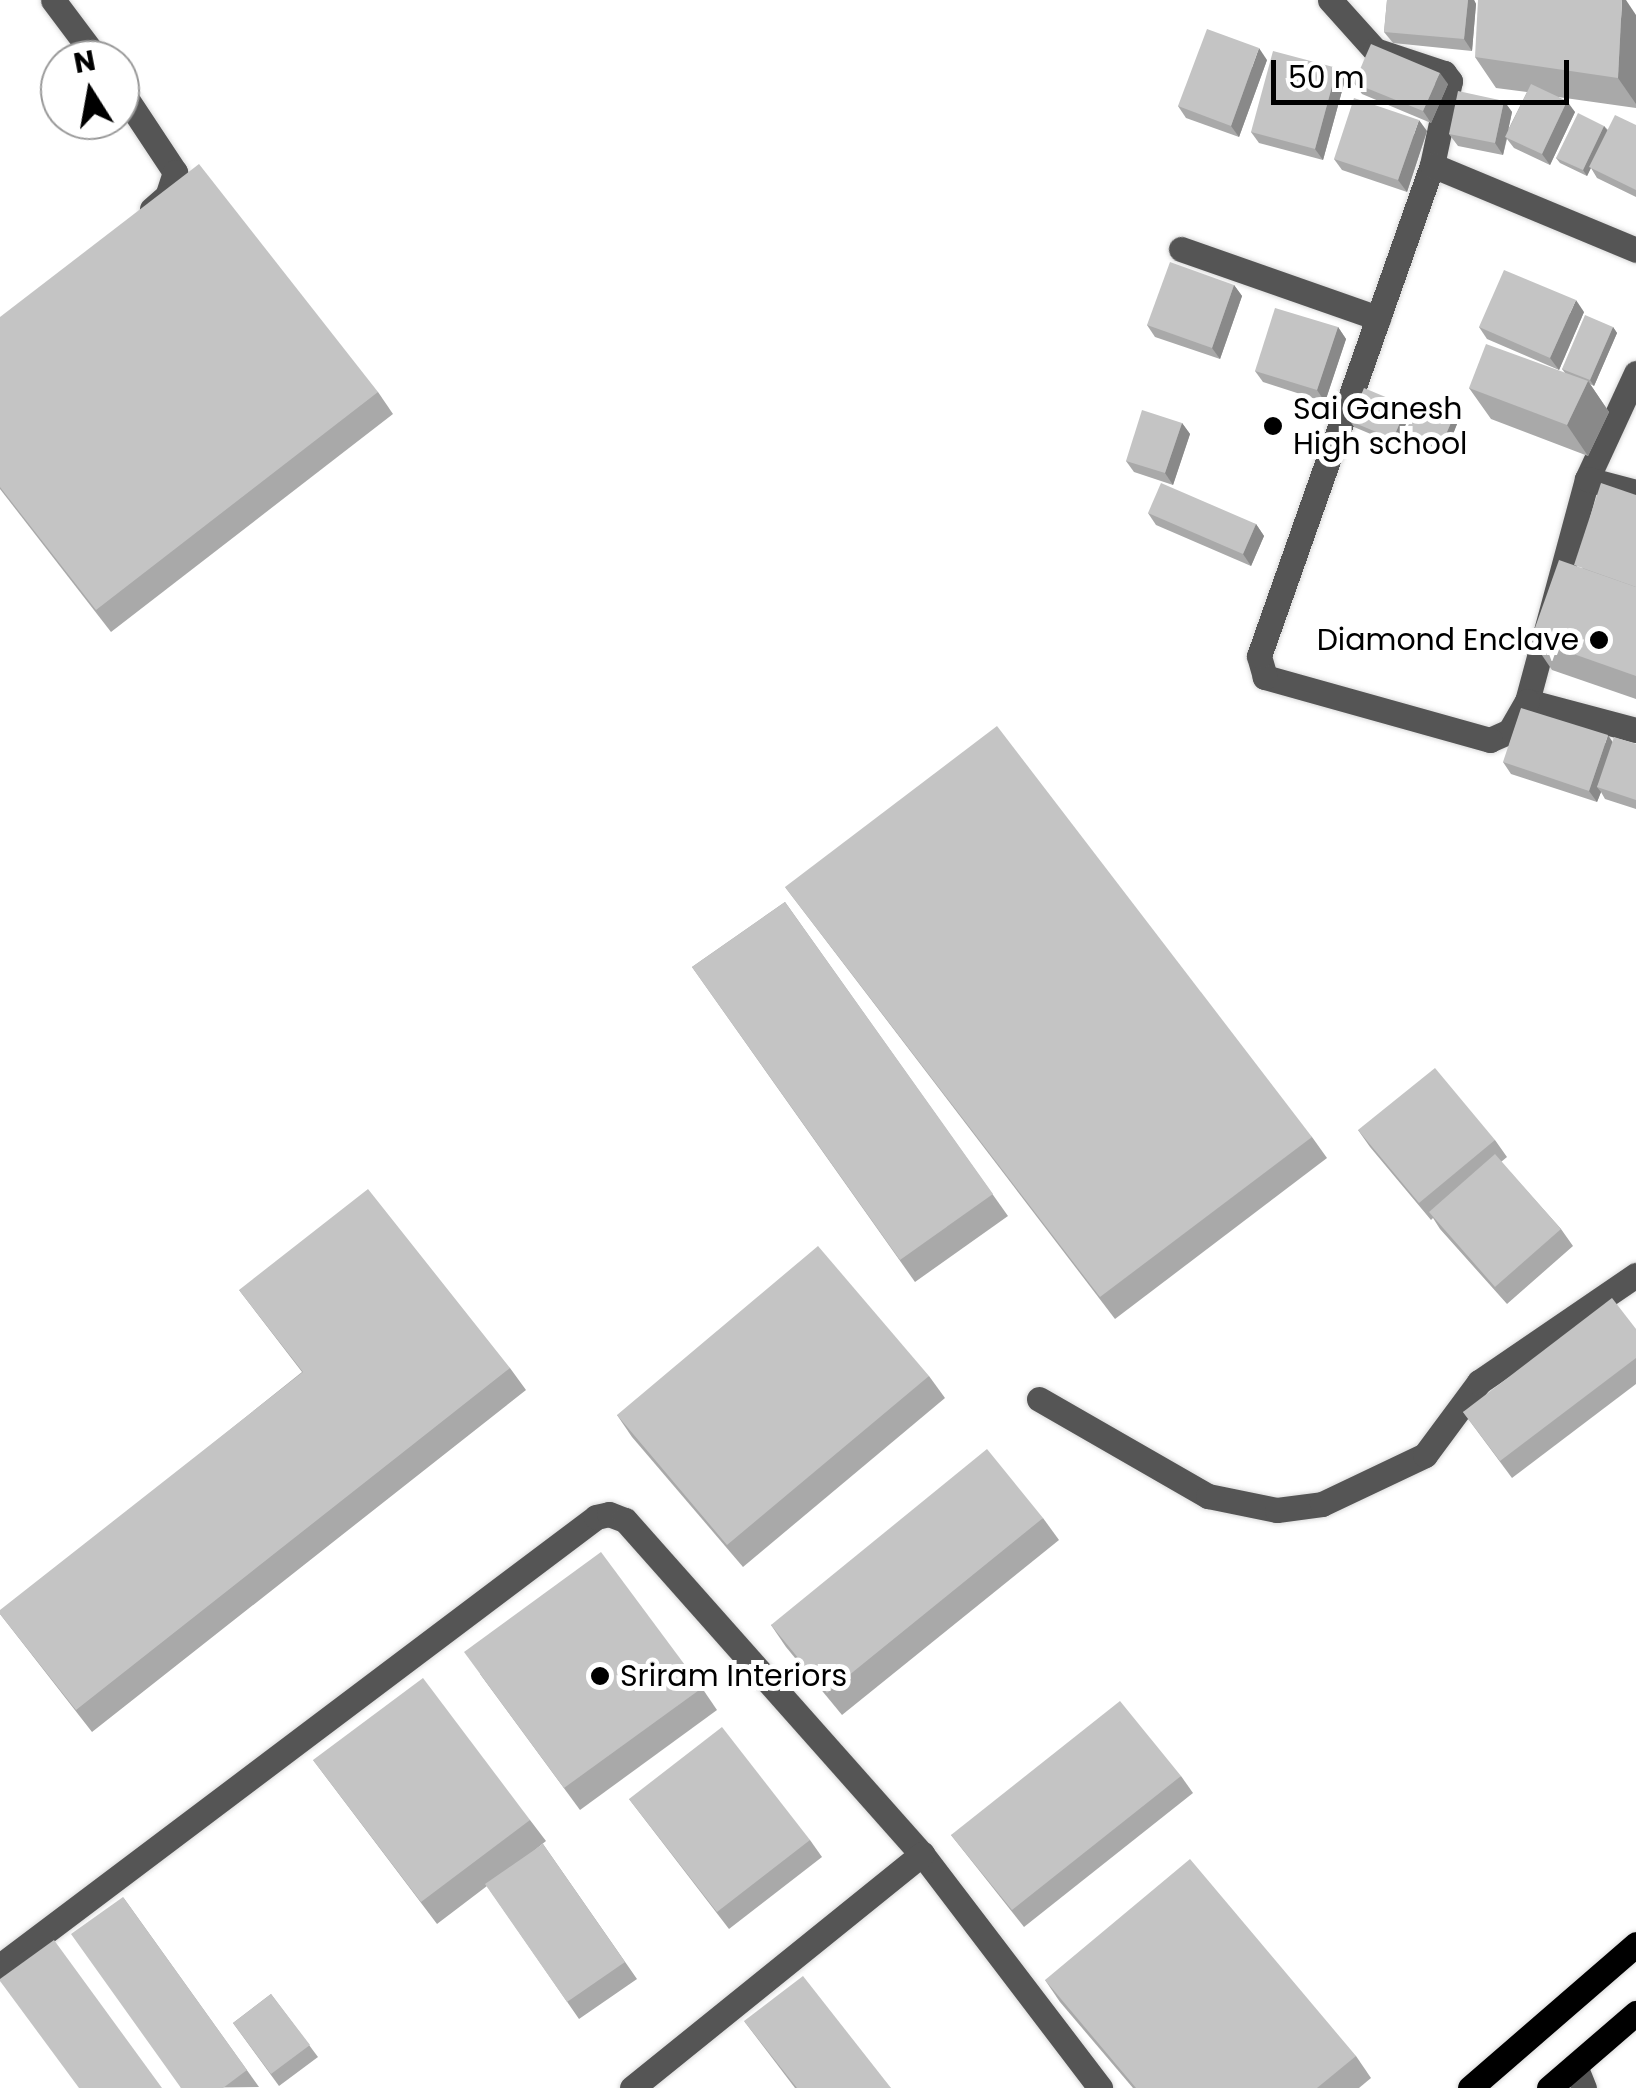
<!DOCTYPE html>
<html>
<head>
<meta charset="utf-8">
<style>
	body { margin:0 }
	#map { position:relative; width:1636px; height:2088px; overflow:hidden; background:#fff; font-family:Poppins,sans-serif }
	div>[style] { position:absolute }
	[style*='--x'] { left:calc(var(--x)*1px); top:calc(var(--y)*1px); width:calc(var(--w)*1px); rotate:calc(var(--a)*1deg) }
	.roads { filter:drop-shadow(0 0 2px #dbdbdb) drop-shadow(0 0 2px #dbdbdb) }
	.minor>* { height:25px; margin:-12.5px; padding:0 12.5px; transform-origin:12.5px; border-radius:12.5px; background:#555 }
	.major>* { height:25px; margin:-12.5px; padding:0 12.5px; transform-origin:12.5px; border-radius:12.5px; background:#000 }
	.wall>* { inset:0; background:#a9a9a9 }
	.shaded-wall>* { inset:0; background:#898989 }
	.building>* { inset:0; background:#c4c4c4 }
	.dots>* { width:28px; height:28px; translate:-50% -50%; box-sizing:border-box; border:5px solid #fff; border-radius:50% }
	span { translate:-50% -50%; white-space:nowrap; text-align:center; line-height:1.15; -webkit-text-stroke:10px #fff; paint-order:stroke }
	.poi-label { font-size:30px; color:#000 }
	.left { translate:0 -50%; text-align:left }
	.right { translate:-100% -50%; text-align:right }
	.north { position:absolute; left:40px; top:40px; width:100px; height:100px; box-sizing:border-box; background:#fff; border:2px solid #999; border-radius:50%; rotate:349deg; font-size:28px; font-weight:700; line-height:40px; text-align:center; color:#000 }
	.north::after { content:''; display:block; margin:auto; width:35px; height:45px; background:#000; clip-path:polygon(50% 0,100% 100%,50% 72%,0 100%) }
	.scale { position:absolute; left:1271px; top:60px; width:298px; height:45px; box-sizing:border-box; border:5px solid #000; border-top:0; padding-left:12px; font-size:30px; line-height:35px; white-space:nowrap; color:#000; -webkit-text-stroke:8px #fff; paint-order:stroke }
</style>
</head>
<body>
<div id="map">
	<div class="roads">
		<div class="minor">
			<i style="--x:53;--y:0;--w:75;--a:53.1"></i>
			<i style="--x:1330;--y:0;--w:67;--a:48"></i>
			<i style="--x:1375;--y:50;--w:73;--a:18.4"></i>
			<i style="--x:1444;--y:73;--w:10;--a:53"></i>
			<i style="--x:1450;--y:81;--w:86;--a:102.1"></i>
			<i style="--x:120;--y:89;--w:100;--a:56.5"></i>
			<i style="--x:175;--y:172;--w:25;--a:108"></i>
			<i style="--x:167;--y:196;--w:20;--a:139"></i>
			<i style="--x:1181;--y:249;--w:209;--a:19.3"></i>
			<i style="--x:1636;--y:373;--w:117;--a:114.8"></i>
			<i style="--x:1587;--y:479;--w:230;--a:105.1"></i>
			<i style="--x:1527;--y:701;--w:113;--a:14.9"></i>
			<i style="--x:1587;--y:479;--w:51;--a:14.9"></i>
			<i style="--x:1527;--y:701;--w:34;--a:120"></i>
			<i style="--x:1510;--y:731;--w:22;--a:156"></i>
			<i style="--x:1490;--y:740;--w:234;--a:-164.4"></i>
			<i style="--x:1265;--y:677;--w:22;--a:-106"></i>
			<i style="--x:1259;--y:656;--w:521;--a:-70.59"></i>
			<i style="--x:1432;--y:165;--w:221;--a:22.6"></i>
			<i style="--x:1039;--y:1399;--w:195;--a:29.9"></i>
			<i style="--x:1208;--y:1496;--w:70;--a:11.5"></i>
			<i style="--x:1277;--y:1510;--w:45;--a:-7.6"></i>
			<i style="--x:1322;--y:1504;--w:114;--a:-25.4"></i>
			<i style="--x:1425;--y:1455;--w:91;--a:-53.5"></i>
			<i style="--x:1479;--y:1382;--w:190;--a:-34.3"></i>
			<i style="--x:0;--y:1966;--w:746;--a:-36.99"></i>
			<i style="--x:596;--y:1517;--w:13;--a:-13"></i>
			<i style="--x:609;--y:1514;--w:17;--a:21"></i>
			<i style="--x:625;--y:1520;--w:447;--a:48.4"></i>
			<i style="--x:922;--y:1854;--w:294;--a:52.7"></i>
			<i style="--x:1575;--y:2066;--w:24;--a:68"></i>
			<i style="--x:632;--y:2088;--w:373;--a:-38.9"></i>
		</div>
		<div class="major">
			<i style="--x:1470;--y:2088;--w:220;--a:-40.9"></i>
			<i style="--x:1549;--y:2088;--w:115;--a:-40.8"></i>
		</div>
	</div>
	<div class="wall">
		<i style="clip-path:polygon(1387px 0,1474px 0,1476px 4px,1472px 51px,1393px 43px,1384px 32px)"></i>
		<i style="clip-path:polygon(1636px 15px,1636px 108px,1558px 97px,1575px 112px,1550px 165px,1514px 148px,1507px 139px,1503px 155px,1458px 146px,1449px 134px,1504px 101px,1512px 112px,1508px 130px,1527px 92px,1496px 88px,1475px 57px)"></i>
		<i style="clip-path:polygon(1267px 60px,1239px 137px,1186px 118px,1178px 106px)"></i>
		<i style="clip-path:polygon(1337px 68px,1345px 80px,1323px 160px,1259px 143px,1251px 132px)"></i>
		<i style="clip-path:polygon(1354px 83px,1448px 84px,1431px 123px,1362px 94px)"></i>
		<i style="clip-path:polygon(1636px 125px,1636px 197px,1597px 178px,1591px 168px,1587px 176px,1560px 163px,1556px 158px,1604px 126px,1608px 130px)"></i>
		<i style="clip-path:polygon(1427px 131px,1407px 192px,1342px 170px,1334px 159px)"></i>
		<i style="clip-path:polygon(1234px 285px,1242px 296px,1220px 359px,1155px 337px,1147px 325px)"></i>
		<i style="clip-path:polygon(1584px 312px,1559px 370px,1487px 339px,1479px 327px)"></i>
		<i style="clip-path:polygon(0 317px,378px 392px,393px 414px,111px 632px,0 489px)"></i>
		<i style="clip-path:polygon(1338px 327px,1346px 339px,1325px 402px,1263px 382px,1255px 371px)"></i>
		<i style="clip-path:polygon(1613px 327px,1617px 333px,1594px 386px,1590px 384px,1609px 412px,1588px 456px,1491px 419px,1469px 388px,1565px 373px,1562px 369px)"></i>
		<i style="clip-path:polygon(1407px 406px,1411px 412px,1397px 445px,1354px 427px,1350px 421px)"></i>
		<i style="clip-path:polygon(1453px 418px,1457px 424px,1445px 454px,1409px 439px,1405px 433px)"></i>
		<i style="clip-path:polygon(1182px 423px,1190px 434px,1173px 485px,1134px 472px,1126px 461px)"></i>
		<i style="clip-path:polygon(1636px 495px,1636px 699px,1552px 670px,1531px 639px)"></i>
		<i style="clip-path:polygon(1148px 513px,1256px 524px,1264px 536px,1251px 566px,1156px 525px)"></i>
		<i style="clip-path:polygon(1612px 742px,1636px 744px,1636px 809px,1605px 799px,1601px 792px,1597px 802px,1511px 774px,1503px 762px)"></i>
		<i style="clip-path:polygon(785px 887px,1312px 1137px,1327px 1158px,1115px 1319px)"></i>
		<i style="clip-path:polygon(785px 902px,1008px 1216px,915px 1282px,692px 967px)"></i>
		<i style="clip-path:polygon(1358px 1130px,1495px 1140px,1507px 1157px,1501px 1162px,1561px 1229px,1573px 1246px,1507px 1304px,1440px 1229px,1433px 1218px,1431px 1220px,1370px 1147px)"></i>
		<i style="clip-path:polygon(239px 1290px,510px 1368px,526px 1390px,92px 1732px,0 1614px,302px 1372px)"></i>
		<i style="clip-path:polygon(1636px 1329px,1636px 1384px,1512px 1478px,1463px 1412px)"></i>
		<i style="clip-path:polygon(929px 1376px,945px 1398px,743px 1567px,632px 1437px,617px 1415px)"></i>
		<i style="clip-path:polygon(1043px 1518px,1059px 1540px,842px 1715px,786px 1647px,771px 1625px)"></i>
		<i style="clip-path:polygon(480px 1674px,702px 1688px,717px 1710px,580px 1810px)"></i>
		<i style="clip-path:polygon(313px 1760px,530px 1820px,546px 1841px,531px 1853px,543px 1844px,637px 1979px,579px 2019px,487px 1886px,437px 1924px)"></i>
		<i style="clip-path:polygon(1181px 1776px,1193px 1793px,1024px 1927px,951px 1835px)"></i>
		<i style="clip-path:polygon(629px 1799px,810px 1840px,822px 1857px,729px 1929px)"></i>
		<i style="clip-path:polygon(123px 1897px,259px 2087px,181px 2088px)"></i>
		<i style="clip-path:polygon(1045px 1980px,1356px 2056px,1371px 2078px,1359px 2088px,1133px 2088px,1060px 2002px)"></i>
		<i style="clip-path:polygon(271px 1994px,318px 2057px,279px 2086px,233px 2023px)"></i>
		<i style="clip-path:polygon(744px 2021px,891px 2088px,795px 2088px)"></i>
	</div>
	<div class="shaded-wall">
		<i style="clip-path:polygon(1468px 0,1474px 0,1476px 4px,1472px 51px,1464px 39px)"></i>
		<i style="clip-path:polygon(1622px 0,1626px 0,1636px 15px,1636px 104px,1618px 78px)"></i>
		<i style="clip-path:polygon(1259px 48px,1267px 60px,1239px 137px,1231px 126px)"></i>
		<i style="clip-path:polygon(1337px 68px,1345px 80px,1323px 160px,1315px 149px)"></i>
		<i style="clip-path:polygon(1440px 73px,1448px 84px,1431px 123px,1423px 111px)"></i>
		<i style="clip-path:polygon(1504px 101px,1512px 112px,1503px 155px,1495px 143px)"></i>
		<i style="clip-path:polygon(1567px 101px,1575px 112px,1550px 165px,1542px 154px)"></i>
		<i style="clip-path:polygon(1419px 120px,1427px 131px,1407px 192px,1398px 180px)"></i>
		<i style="clip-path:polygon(1604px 126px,1608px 132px,1587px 176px,1583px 170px)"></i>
		<i style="clip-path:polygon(1234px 285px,1242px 296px,1220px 359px,1212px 348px)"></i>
		<i style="clip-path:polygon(1576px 300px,1584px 312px,1559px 370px,1550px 358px)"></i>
		<i style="clip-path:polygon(1338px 327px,1346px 339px,1325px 402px,1317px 390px)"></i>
		<i style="clip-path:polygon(1613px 327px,1617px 333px,1594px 386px,1590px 380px)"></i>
		<i style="clip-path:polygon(1588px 381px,1609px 412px,1588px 456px,1567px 425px)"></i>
		<i style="clip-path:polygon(1407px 406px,1411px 412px,1397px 445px,1393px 439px)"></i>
		<i style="clip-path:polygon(1453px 418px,1457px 424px,1445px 454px,1440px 448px)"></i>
		<i style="clip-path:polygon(1182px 423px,1190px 434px,1173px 485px,1165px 473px)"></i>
		<i style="clip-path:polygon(1256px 524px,1264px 536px,1251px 566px,1243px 554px)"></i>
		<i style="clip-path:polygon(1608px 735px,1616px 747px,1597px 787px,1601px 792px,1597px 802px,1589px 791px)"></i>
	</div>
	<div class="building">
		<i style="clip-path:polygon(1387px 0,1468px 0,1464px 39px,1384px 32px)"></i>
		<i style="clip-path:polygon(1478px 0,1622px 0,1618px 78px,1475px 57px)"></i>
		<i style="clip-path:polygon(1207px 29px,1259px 48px,1231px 126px,1178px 106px)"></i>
		<i style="clip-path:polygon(1371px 44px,1440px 73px,1423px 111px,1354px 83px)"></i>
		<i style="clip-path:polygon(1273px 51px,1337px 68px,1315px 149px,1251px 132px)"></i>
		<i style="clip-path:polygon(1531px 84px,1567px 101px,1542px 154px,1505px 137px)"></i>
		<i style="clip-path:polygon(1458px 91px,1504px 101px,1495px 143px,1449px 134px)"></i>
		<i style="clip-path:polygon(1354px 98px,1419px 120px,1398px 180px,1334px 159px)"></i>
		<i style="clip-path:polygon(1578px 113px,1604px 126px,1583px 170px,1556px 158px)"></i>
		<i style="clip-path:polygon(1615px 115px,1636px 125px,1636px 190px,1589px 167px)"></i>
		<i style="clip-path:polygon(199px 164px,378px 392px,96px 610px,0 487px,0 317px)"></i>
		<i style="clip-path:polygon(1170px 262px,1234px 285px,1212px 348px,1147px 325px)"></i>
		<i style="clip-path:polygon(1504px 270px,1576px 300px,1550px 358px,1479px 327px)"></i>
		<i style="clip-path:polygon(1275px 308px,1338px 327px,1317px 390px,1255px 371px)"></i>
		<i style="clip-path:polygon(1585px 315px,1613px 327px,1590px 380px,1562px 369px)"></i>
		<i style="clip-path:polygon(1486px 344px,1588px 381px,1567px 425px,1469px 388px)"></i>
		<i style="clip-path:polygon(1364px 388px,1407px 406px,1393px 439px,1350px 421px)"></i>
		<i style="clip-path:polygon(1418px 403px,1453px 418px,1440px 448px,1405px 433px)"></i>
		<i style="clip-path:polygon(1142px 410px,1182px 423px,1165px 473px,1126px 461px)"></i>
		<i style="clip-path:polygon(1161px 483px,1256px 524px,1243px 554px,1148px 513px)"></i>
		<i style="clip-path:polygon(1601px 483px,1636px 495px,1636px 587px,1574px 565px)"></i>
		<i style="clip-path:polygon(1559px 560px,1636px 587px,1636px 676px,1531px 639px)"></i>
		<i style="clip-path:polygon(1521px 708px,1608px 735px,1589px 791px,1503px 762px)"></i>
		<i style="clip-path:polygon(997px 726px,1312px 1137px,1100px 1297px,785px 887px)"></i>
		<i style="clip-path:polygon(1614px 737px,1636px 744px,1636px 800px,1597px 787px)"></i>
		<i style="clip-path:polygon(785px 902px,993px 1194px,900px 1260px,692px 967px)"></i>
		<i style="clip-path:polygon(1435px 1068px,1495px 1140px,1419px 1203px,1358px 1130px)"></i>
		<i style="clip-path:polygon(1495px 1154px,1561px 1229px,1495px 1287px,1429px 1212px)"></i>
		<i style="clip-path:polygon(368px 1189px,510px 1368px,76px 1710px,0 1614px,0 1610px,303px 1372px,239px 1290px)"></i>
		<i style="clip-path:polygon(818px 1246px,929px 1376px,727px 1545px,617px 1415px)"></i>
		<i style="clip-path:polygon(1612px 1298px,1636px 1329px,1636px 1358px,1500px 1461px,1463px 1412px)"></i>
		<i style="clip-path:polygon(987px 1449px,1043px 1518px,827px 1693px,771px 1625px)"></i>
		<i style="clip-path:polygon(601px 1552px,702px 1688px,564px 1788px,464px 1652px)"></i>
		<i style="clip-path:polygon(423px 1678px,530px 1820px,421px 1902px,313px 1760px)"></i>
		<i style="clip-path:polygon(1120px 1701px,1181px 1776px,1012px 1910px,951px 1835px)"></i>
		<i style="clip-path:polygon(722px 1727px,810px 1840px,717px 1912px,629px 1799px)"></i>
		<i style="clip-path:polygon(543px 1844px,625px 1962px,567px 2002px,485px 1884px)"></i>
		<i style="clip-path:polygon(1190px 1859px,1356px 2056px,1317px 2088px,1136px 2088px,1045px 1980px)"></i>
		<i style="clip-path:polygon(123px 1897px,247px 2070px,223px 2088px,181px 2088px,71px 1934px)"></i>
		<i style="clip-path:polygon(54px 1940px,162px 2088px,79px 2088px,0 1981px,0 1979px)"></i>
		<i style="clip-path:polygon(803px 1976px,891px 2088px,797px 2088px,744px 2021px)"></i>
		<i style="clip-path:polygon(271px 1994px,310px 2045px,271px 2074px,233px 2023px)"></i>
	</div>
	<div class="dots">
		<i style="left:1273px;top:426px;background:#000"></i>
		<i style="left:1599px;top:640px;background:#000"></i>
		<i style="left:600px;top:1676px;background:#000"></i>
	</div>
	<div class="poi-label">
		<span class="left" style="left:1293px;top:426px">Sai Ganesh<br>High school</span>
		<span class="right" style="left:1579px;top:640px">Diamond Enclave</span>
		<span class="left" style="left:620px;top:1676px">Sriram Interiors</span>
	</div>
	<div class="north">N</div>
	<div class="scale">50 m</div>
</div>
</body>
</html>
